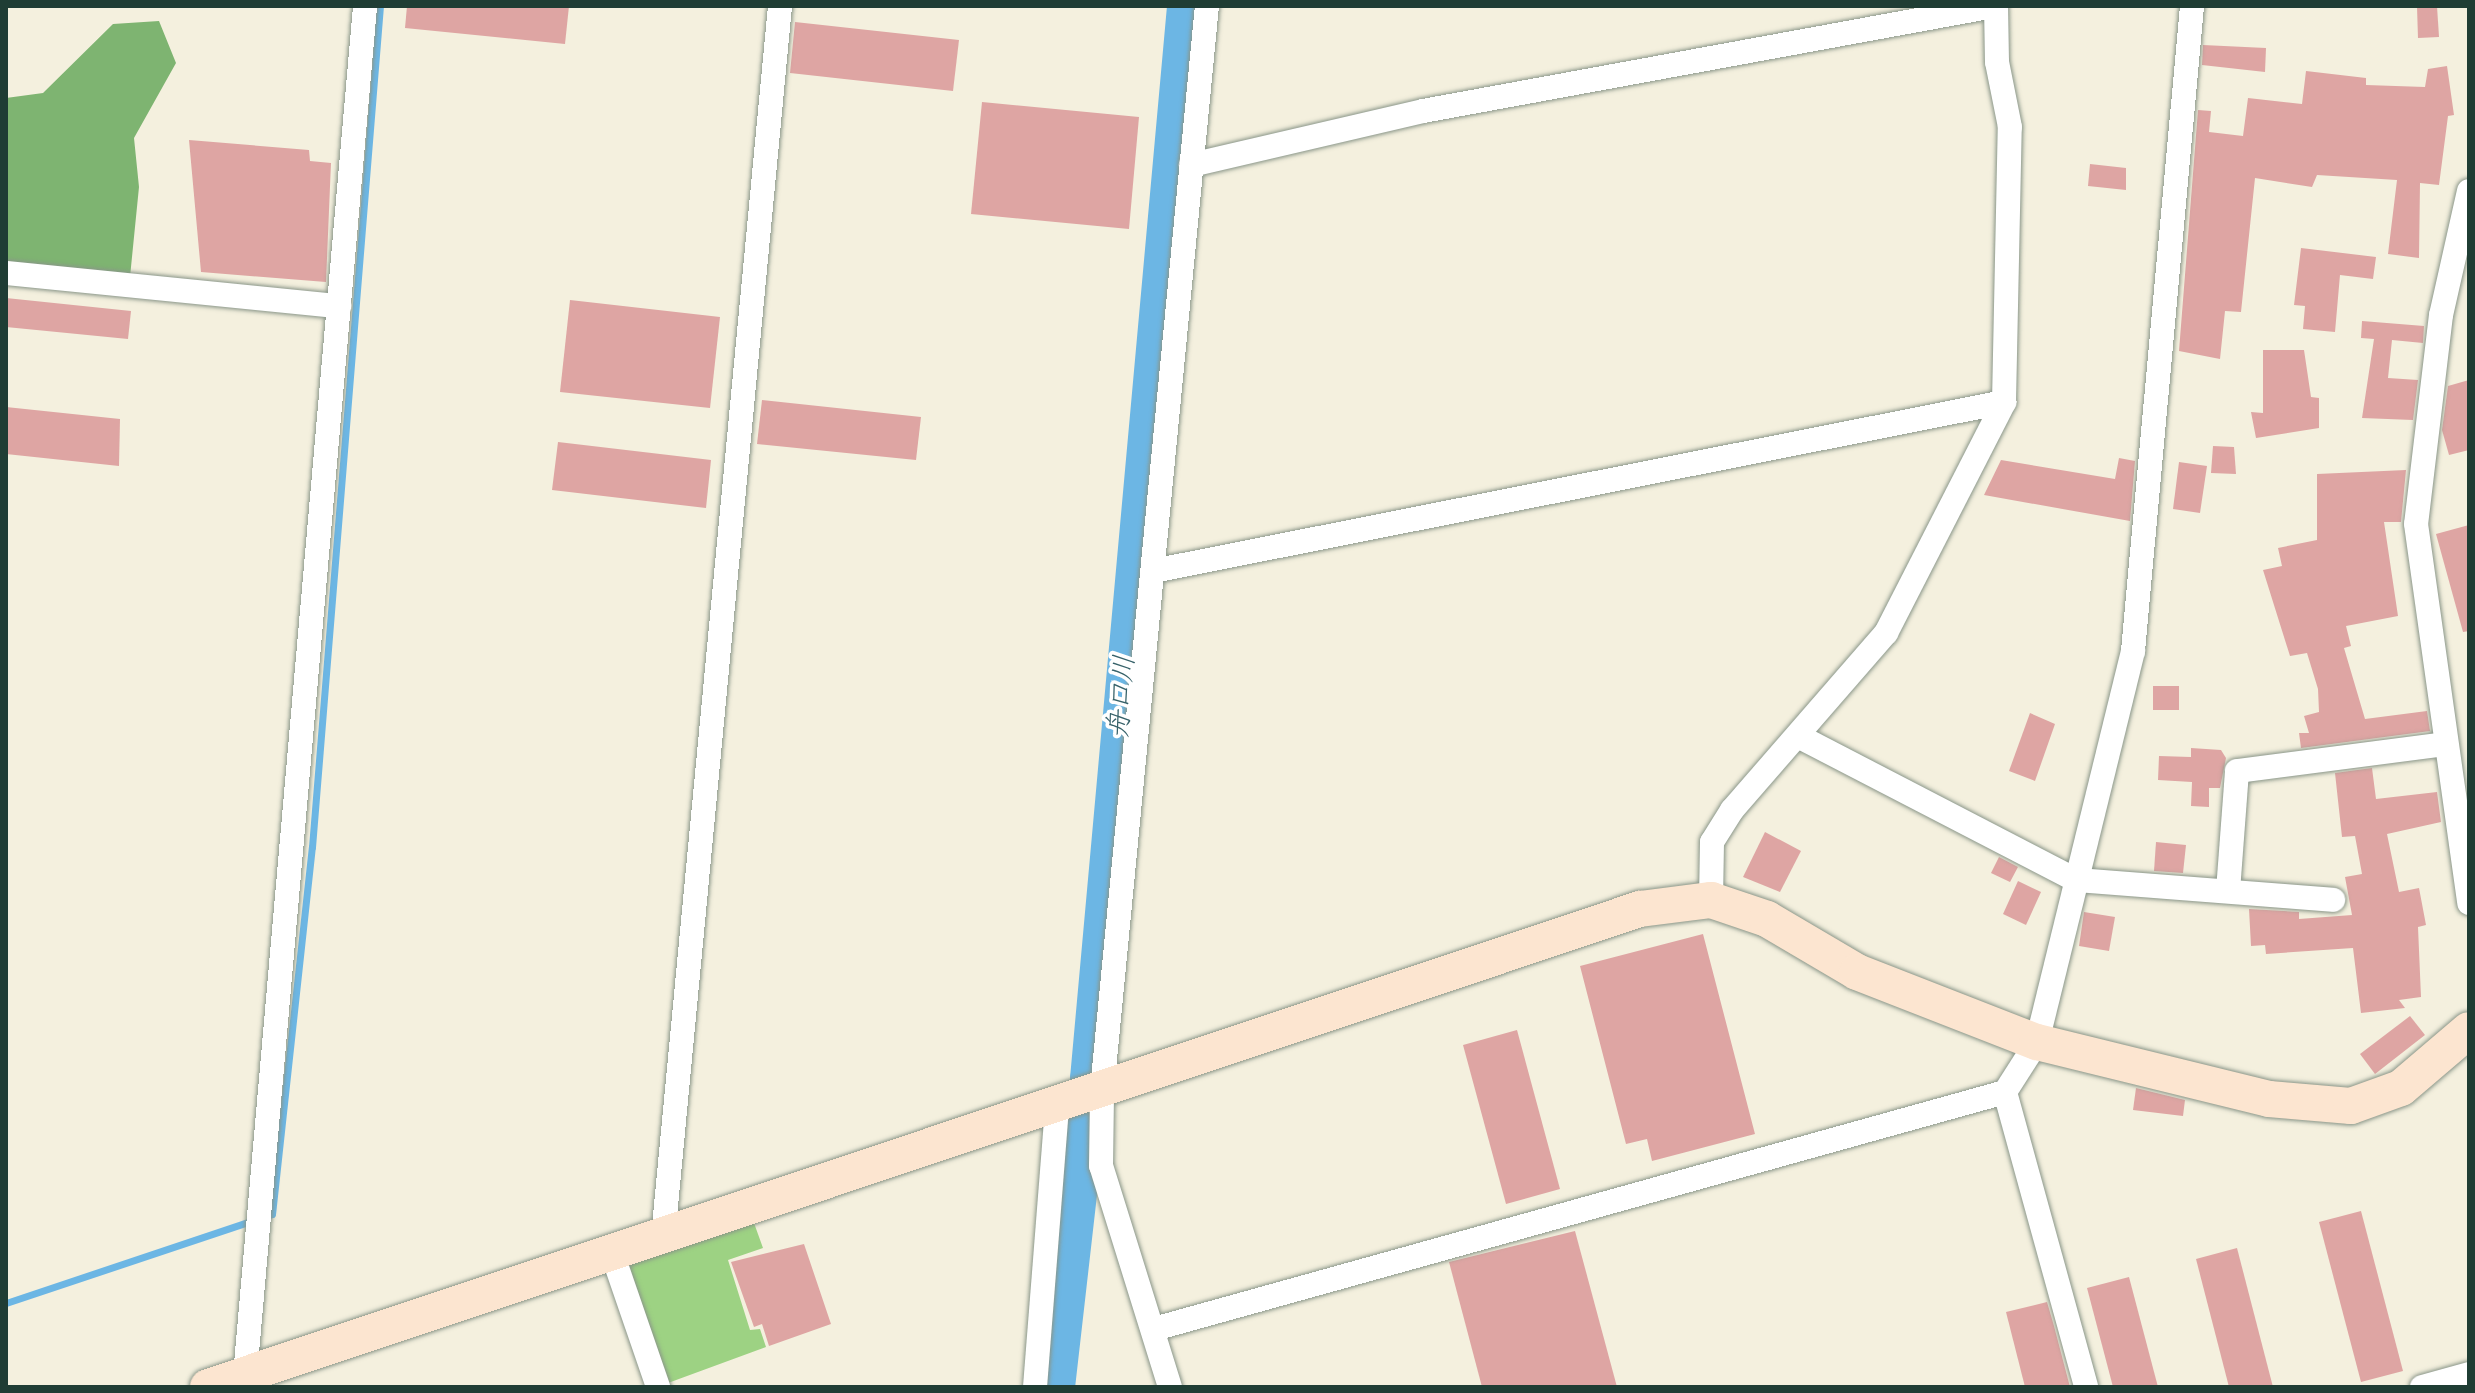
<!DOCTYPE html>
<html>
<head>
<meta charset="utf-8">
<style>
	body { margin:0 }
	#map { position:relative; width:2475px; height:1393px; overflow:hidden; background:#f4f0de; font-family:"Gochi Hand","Klee One",sans-serif }
	div>[style] { position:absolute }
	[style*='--x'] { left:calc(var(--x)*1px); top:calc(var(--y)*1px); width:calc(var(--w)*1px); rotate:calc(var(--a)*1deg) }
	.green>* { inset:0; background:#9dd283 }
	.forest>* { inset:0; background:#7eb471 }
	.stream>* { height:7px; margin:-3.5px; padding:0 3.5px; transform-origin:3.5px; border-radius:3.5px; background:#6cb6e4 }
	.river>* { height:40px; margin:-20px; padding:0 20px; transform-origin:20px; border-radius:20px; background:#6cb6e4 }
	.building>* { inset:0; background:#dea5a3 }
	.roads { filter:drop-shadow(0 0 2px #8a9689) drop-shadow(0 0 2px #8a9689) }
	.street>* { height:24px; margin:-12px; padding:0 12px; transform-origin:12px; border-radius:12px; background:#fff }
	.secondary>* { height:36px; margin:-18px; padding:0 18px; transform-origin:18px; border-radius:18px; background:#fce5d0 }
	span { translate:-50% -50%; white-space:nowrap; text-align:center; line-height:1.15; -webkit-text-stroke:7px #fff; paint-order:stroke }
	.water-label { font-size:28px; color:#366169; font-style:italic }
	.frame { position:absolute; inset:0; border:8px solid #1f3d34; pointer-events:none }
</style>
</head>
<body>
<div id="map">
	<div class="green">
		<i style="clip-path:polygon(754px 1223px,763px 1248px,728px 1260px,750px 1330px,760px 1329px,766px 1347px,668px 1383px,629px 1265px)"></i>
	</div>
	<div class="forest">
		<i style="clip-path:polygon(159px 21px,176px 63px,134px 138px,139px 187px,130px 277px,6px 271px,6px 98px,43px 93px,113px 24px)"></i>
	</div>
	<div class="stream">
		<i style="--x:6;--y:1303;--w:280;--a:-18.5"></i>
		<i style="--x:272;--y:1214;--w:369;--a:-83.8"></i>
		<i style="--x:312;--y:847;--w:844;--a:-85.38"></i>
	</div>
	<div class="river">
		<i style="--x:1055;--y:1387;--w:310;--a:-83.5"></i>
		<i style="--x:1090;--y:1079;--w:1077;--a:-84.83"></i>
	</div>
	<div class="building">
		<i style="clip-path:polygon(407px 6px,569px 6px,565px 44px,405px 28px)"></i>
		<i style="clip-path:polygon(2437px 6px,2439px 37px,2418px 38px,2417px 7px)"></i>
		<i style="clip-path:polygon(795px 22px,959px 40px,953px 91px,790px 73px)"></i>
		<i style="clip-path:polygon(2203px 45px,2266px 48px,2265px 72px,2202px 65px)"></i>
		<i style="clip-path:polygon(2447px 66px,2454px 115px,2448px 116px,2439px 185px,2420px 183px,2419px 258px,2388px 254px,2397px 180px,2317px 175px,2312px 187px,2255px 178px,2241px 312px,2225px 311px,2220px 359px,2179px 351px,2198px 110px,2211px 111px,2209px 132px,2243px 136px,2248px 98px,2302px 104px,2306px 71px,2366px 78px,2366px 85px,2425px 87px,2428px 69px)"></i>
		<i style="clip-path:polygon(982px 102px,1139px 117px,1129px 229px,971px 214px)"></i>
		<i style="clip-path:polygon(189px 140px,309px 150px,310px 161px,331px 163px,326px 282px,201px 272px)"></i>
		<i style="clip-path:polygon(2090px 164px,2126px 168px,2126px 190px,2088px 186px)"></i>
		<i style="clip-path:polygon(2301px 248px,2376px 257px,2373px 279px,2340px 275px,2335px 332px,2303px 329px,2305px 306px,2294px 305px)"></i>
		<i style="clip-path:polygon(6px 298px,131px 311px,128px 339px,6px 327px)"></i>
		<i style="clip-path:polygon(570px 300px,720px 317px,710px 408px,560px 392px)"></i>
		<i style="clip-path:polygon(2362px 321px,2424px 326px,2423px 343px,2392px 340px,2388px 378px,2418px 380px,2413px 420px,2362px 418px,2374px 339px,2361px 338px)"></i>
		<i style="clip-path:polygon(2263px 350px,2304px 350px,2311px 397px,2319px 398px,2319px 428px,2256px 438px,2251px 412px,2263px 413px)"></i>
		<i style="clip-path:polygon(2469px 380px,2469px 450px,2449px 455px,2442px 430px,2448px 386px)"></i>
		<i style="clip-path:polygon(762px 400px,921px 417px,916px 460px,757px 444px)"></i>
		<i style="clip-path:polygon(6px 407px,120px 419px,119px 466px,6px 454px)"></i>
		<i style="clip-path:polygon(558px 442px,711px 460px,706px 508px,552px 490px)"></i>
		<i style="clip-path:polygon(2213px 446px,2234px 447px,2236px 474px,2211px 473px)"></i>
		<i style="clip-path:polygon(2119px 458px,2135px 461px,2130px 521px,1984px 495px,2001px 460px,2115px 479px)"></i>
		<i style="clip-path:polygon(2179px 462px,2207px 466px,2200px 513px,2173px 509px)"></i>
		<i style="clip-path:polygon(2406px 470px,2401px 522px,2384px 522px,2398px 616px,2346px 626px,2351px 646px,2344px 648px,2365px 719px,2427px 711px,2430px 731px,2301px 748px,2299px 733px,2309px 733px,2304px 716px,2319px 712px,2318px 689px,2307px 653px,2290px 656px,2263px 570px,2282px 566px,2278px 548px,2317px 540px,2317px 474px)"></i>
		<i style="clip-path:polygon(2469px 525px,2469px 631px,2463px 632px,2436px 534px)"></i>
		<i style="clip-path:polygon(2153px 686px,2179px 686px,2179px 710px,2153px 710px)"></i>
		<i style="clip-path:polygon(2030px 713px,2055px 724px,2035px 781px,2009px 771px)"></i>
		<i style="clip-path:polygon(2191px 748px,2221px 750px,2226px 758px,2220px 788px,2209px 788px,2209px 807px,2191px 806px,2192px 782px,2158px 780px,2159px 756px,2191px 757px)"></i>
		<i style="clip-path:polygon(2372px 768px,2376px 799px,2437px 792px,2441px 822px,2387px 834px,2399px 892px,2419px 888px,2426px 925px,2418px 927px,2421px 997px,2399px 1000px,2405px 1008px,2361px 1013px,2353px 948px,2266px 954px,2265px 945px,2251px 946px,2249px 909px,2299px 912px,2299px 919px,2352px 915px,2345px 877px,2362px 874px,2355px 836px,2342px 837px,2335px 773px)"></i>
		<i style="clip-path:polygon(1765px 832px,1801px 851px,1780px 892px,1743px 877px)"></i>
		<i style="clip-path:polygon(2156px 842px,2186px 845px,2183px 873px,2154px 871px)"></i>
		<i style="clip-path:polygon(1999px 857px,2018px 867px,2010px 882px,1991px 873px)"></i>
		<i style="clip-path:polygon(2018px 881px,2041px 892px,2026px 925px,2003px 914px)"></i>
		<i style="clip-path:polygon(2084px 912px,2115px 917px,2109px 951px,2079px 946px)"></i>
		<i style="clip-path:polygon(1703px 934px,1755px 1134px,1652px 1161px,1647px 1139px,1626px 1144px,1580px 966px)"></i>
		<i style="clip-path:polygon(2410px 1016px,2425px 1035px,2375px 1074px,2360px 1054px)"></i>
		<i style="clip-path:polygon(1517px 1030px,1560px 1189px,1506px 1204px,1463px 1045px)"></i>
		<i style="clip-path:polygon(2136px 1088px,2185px 1100px,2183px 1116px,2133px 1110px)"></i>
		<i style="clip-path:polygon(2361px 1211px,2403px 1371px,2361px 1382px,2319px 1222px)"></i>
		<i style="clip-path:polygon(1575px 1231px,1617px 1387px,1482px 1387px,1449px 1262px)"></i>
		<i style="clip-path:polygon(804px 1244px,831px 1324px,769px 1346px,762px 1324px,754px 1327px,731px 1262px)"></i>
		<i style="clip-path:polygon(2237px 1248px,2273px 1387px,2229px 1387px,2196px 1259px)"></i>
		<i style="clip-path:polygon(2129px 1277px,2158px 1387px,2113px 1387px,2087px 1288px)"></i>
		<i style="clip-path:polygon(2047px 1302px,2054px 1326px,2070px 1387px,2025px 1387px,2006px 1312px)"></i>
	</div>
	<div class="roads">
		<div class="street">
			<i style="--x:1191;--y:165;--w:238;--a:-13.1"></i>
			<i style="--x:1423;--y:111;--w:581;--a:-10.42"></i>
			<i style="--x:2469;--y:191;--w:127;--a:102.7"></i>
			<i style="--x:2441;--y:315;--w:210;--a:96.8"></i>
			<i style="--x:2416;--y:524;--w:383;--a:82"></i>
			<i style="--x:6;--y:273;--w:335;--a:5.7"></i>
			<i style="--x:1153;--y:571;--w:868;--a:-11.23"></i>
			<i style="--x:1800;--y:737;--w:311;--a:27.4"></i>
			<i style="--x:2076;--y:880;--w:258;--a:4.4"></i>
			<i style="--x:2228;--y:891;--w:120;--a:-85.7"></i>
			<i style="--x:2237;--y:771;--w:209;--a:-7.4"></i>
			<i style="--x:1711;--y:900;--w:58;--a:-89"></i>
			<i style="--x:1712;--y:842;--w:38;--a:-58"></i>
			<i style="--x:1732;--y:810;--w:235;--a:-49"></i>
			<i style="--x:1886;--y:633;--w:259;--a:-62.9"></i>
			<i style="--x:2004;--y:402;--w:275;--a:-88.8"></i>
			<i style="--x:2010;--y:127;--w:66;--a:-101.3"></i>
			<i style="--x:1997;--y:62;--w:56;--a:-91"></i>
			<i style="--x:2005;--y:1092;--w:306;--a:74.6"></i>
			<i style="--x:663;--y:1237;--w:1237;--a:-84.57"></i>
			<i style="--x:613;--y:1256;--w:139;--a:71"></i>
			<i style="--x:1154;--y:1329;--w:883;--a:-15.56"></i>
			<i style="--x:2005;--y:1092;--w:59;--a:-57.4"></i>
			<i style="--x:2037;--y:1042;--w:403;--a:-76.2"></i>
			<i style="--x:2133;--y:651;--w:648;--a:-84.77"></i>
			<i style="--x:244;--y:1387;--w:1386;--a:-84.99"></i>
			<i style="--x:1035;--y:1387;--w:279;--a:-85.5"></i>
			<i style="--x:1170;--y:1387;--w:232;--a:-107.3"></i>
			<i style="--x:1101;--y:1166;--w:76;--a:-89.2"></i>
			<i style="--x:1102;--y:1090;--w:1089;--a:-84.47"></i>
			<i style="--x:2422;--y:1387;--w:49;--a:-15.5"></i>
		</div>
		<div class="secondary">
			<i style="--x:208;--y:1387;--w:1510;--a:-18.46"></i>
			<i style="--x:1640;--y:909;--w:72;--a:-7.2"></i>
			<i style="--x:1711;--y:900;--w:59;--a:18.7"></i>
			<i style="--x:1767;--y:919;--w:104;--a:30.5"></i>
			<i style="--x:1857;--y:972;--w:193;--a:21.3"></i>
			<i style="--x:2037;--y:1042;--w:239;--a:13.8"></i>
			<i style="--x:2269;--y:1099;--w:82;--a:4.9"></i>
			<i style="--x:2351;--y:1106;--w:53;--a:-19.8"></i>
			<i style="--x:2401;--y:1088;--w:89;--a:-40.5"></i>
		</div>
	</div>
	<div class="water-label">
		<span style="left:1125px;top:697px;rotate:-85deg">舟口川</span>
	</div>
	<div class="frame"></div>
</div>
</body>
</html>
